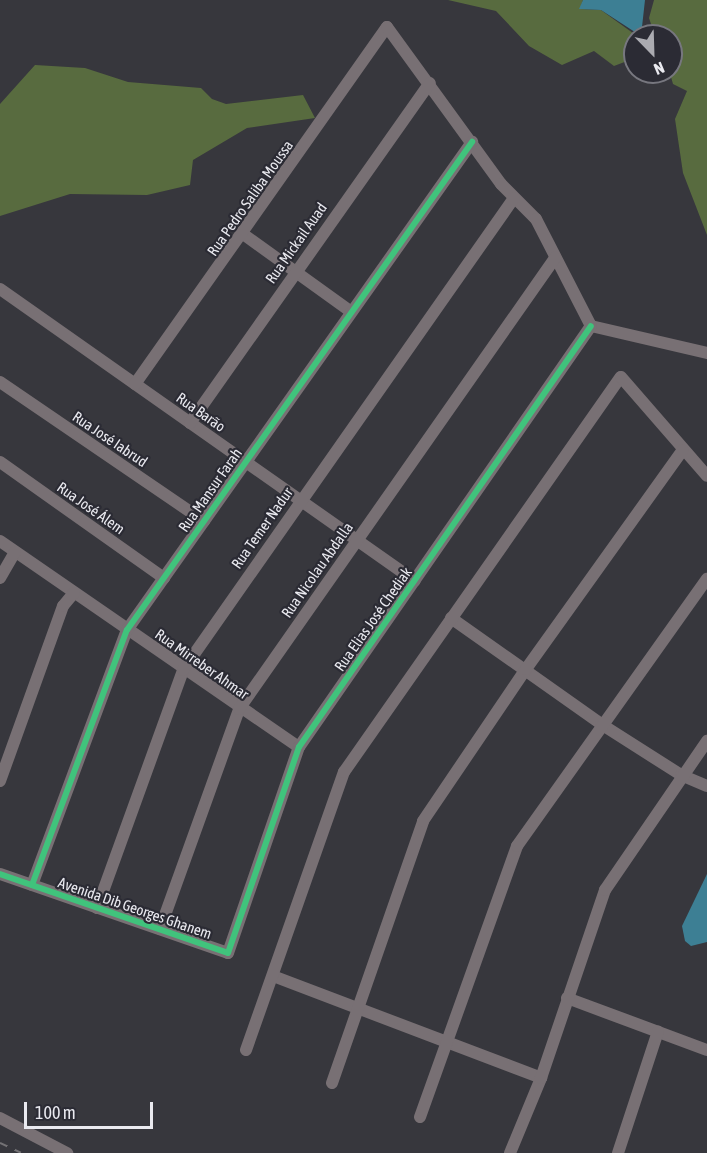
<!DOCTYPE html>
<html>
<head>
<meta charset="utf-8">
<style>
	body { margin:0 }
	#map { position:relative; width:707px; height:1153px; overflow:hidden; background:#37373d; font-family:"Asap Condensed",sans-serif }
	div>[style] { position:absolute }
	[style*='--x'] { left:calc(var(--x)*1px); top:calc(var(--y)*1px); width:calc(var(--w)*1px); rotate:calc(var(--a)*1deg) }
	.forest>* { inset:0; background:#586b3f }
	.water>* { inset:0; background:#3d7f94 }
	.minor>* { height:12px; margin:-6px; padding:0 6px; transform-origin:6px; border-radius:6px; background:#787074 }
	.rail>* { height:2px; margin-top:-1px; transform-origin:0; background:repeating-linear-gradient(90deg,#747275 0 8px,transparent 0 16px) }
	.cycleway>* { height:6px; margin:-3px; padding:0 3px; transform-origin:3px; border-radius:3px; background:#40c37c }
	span { translate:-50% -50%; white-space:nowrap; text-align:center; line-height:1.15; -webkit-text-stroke:4.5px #2b2b34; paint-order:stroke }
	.street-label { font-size:15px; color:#eaeaf0 }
	.north { position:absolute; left:623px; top:24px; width:60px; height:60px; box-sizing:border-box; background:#2b2b34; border:2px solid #77777f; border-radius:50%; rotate:157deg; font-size:16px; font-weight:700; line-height:24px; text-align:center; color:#eaeaf0 }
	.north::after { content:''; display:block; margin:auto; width:21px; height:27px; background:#ababb1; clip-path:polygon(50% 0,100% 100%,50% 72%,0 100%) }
	.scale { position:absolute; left:24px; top:1102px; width:129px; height:27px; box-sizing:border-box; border:3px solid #eaeaf0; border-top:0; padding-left:8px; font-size:18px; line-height:21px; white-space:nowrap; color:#eaeaf0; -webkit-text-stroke:4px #2b2b34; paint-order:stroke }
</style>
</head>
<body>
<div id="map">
	<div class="forest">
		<i style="clip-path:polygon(448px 0,583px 0,580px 9px,601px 10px,637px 36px,635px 58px,614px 66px,594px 51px,562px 65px,529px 46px,496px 11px)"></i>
		<i style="clip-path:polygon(654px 0,707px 0,707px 235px,683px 173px,675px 119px,687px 91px,673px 84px,671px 77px,678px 47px,671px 44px,671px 36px,655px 36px,649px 18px)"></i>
		<i style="clip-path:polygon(35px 65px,85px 68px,128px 82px,201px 88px,212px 99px,226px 104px,303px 95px,315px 118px,247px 128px,193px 160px,190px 185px,147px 195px,70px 194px,0 216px,0 104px)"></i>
	</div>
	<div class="water">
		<i style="clip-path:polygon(583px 0,645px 0,641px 36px,601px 10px,579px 9px)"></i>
		<i style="clip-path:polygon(707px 874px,707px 942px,691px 946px,685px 941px,682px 926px)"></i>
	</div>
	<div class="minor">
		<i style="--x:243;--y:234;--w:132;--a:35.7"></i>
		<i style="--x:0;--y:289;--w:507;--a:35.13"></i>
		<i style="--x:591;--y:326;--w:119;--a:13.1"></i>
		<i style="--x:0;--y:382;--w:247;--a:34.3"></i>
		<i style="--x:135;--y:384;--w:437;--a:-54.8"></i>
		<i style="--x:387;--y:27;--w:194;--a:54"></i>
		<i style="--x:501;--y:184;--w:49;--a:45"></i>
		<i style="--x:536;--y:219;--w:120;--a:62.8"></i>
		<i style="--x:190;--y:423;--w:416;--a:-54.8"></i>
		<i style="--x:0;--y:462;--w:201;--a:35.3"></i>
		<i style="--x:0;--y:541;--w:363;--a:34.6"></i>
		<i style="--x:0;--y:578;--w:30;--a:-60"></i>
		<i style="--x:451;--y:618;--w:184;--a:35.2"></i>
		<i style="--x:601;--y:724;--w:95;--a:32.5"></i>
		<i style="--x:681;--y:775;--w:28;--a:23"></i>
		<i style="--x:0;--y:781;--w:186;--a:-70.2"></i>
		<i style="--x:63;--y:606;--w:17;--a:-50"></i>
		<i style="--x:0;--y:874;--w:241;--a:19.1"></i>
		<i style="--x:228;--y:953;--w:218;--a:-71"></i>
		<i style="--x:299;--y:747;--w:512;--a:-55.26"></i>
		<i style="--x:32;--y:885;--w:272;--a:-69.6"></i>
		<i style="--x:127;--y:630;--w:598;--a:-54.74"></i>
		<i style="--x:97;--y:908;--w:253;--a:-70.1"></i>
		<i style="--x:183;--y:670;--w:576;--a:-54.96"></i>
		<i style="--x:160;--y:929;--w:234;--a:-70.2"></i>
		<i style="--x:239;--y:709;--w:551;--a:-54.98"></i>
		<i style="--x:273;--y:976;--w:287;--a:20.8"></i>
		<i style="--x:567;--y:998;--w:149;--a:20.4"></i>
		<i style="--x:246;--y:1050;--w:295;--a:-70.6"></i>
		<i style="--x:344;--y:772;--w:482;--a:-55"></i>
		<i style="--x:621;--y:377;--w:131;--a:49"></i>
		<i style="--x:332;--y:1083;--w:277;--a:-70.8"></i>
		<i style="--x:423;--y:821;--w:184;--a:-55.9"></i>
		<i style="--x:526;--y:669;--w:269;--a:-54.4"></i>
		<i style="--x:420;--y:1117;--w:288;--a:-70.3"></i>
		<i style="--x:517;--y:846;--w:328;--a:-54.6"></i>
		<i style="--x:0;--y:1118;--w:76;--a:27.6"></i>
		<i style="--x:510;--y:1153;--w:81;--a:-67.5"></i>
		<i style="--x:541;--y:1078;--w:199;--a:-71.2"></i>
		<i style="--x:605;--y:890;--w:181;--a:-55.6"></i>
		<i style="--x:618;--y:1153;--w:128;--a:-71.8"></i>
	</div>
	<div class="rail">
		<i style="--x:0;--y:1143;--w:23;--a:25"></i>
	</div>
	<div class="cycleway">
		<i style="--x:0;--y:874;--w:241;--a:19.1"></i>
		<i style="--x:228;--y:953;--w:218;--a:-71"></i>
		<i style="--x:299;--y:747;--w:512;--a:-55.26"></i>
		<i style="--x:32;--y:885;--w:272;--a:-69.6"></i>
		<i style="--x:127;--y:630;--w:598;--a:-54.74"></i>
	</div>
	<div class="street-label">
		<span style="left:250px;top:198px;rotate:-55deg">Rua Pedro Saliba Moussa</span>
		<span style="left:296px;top:243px;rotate:-55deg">Rua Mickail Auad</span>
		<span style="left:201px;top:412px;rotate:35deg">Rua Barão</span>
		<span style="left:110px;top:439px;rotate:34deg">Rua José Iabrud</span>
		<span style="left:210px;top:490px;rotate:-55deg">Rua Mansur Farah</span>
		<span style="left:91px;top:508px;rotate:35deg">Rua José Álem</span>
		<span style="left:262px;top:528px;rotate:-55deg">Rua Temer Nadur</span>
		<span style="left:317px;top:570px;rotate:-55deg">Rua Nicolau Abdalla</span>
		<span style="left:373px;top:619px;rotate:-55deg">Rua Elias José Chediak</span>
		<span style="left:202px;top:664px;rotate:35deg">Rua Mirreber Ahmar</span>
		<span style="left:135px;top:908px;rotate:19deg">Avenida Dib Georges Ghanem</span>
	</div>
	<div class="north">N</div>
	<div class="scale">100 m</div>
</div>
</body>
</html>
